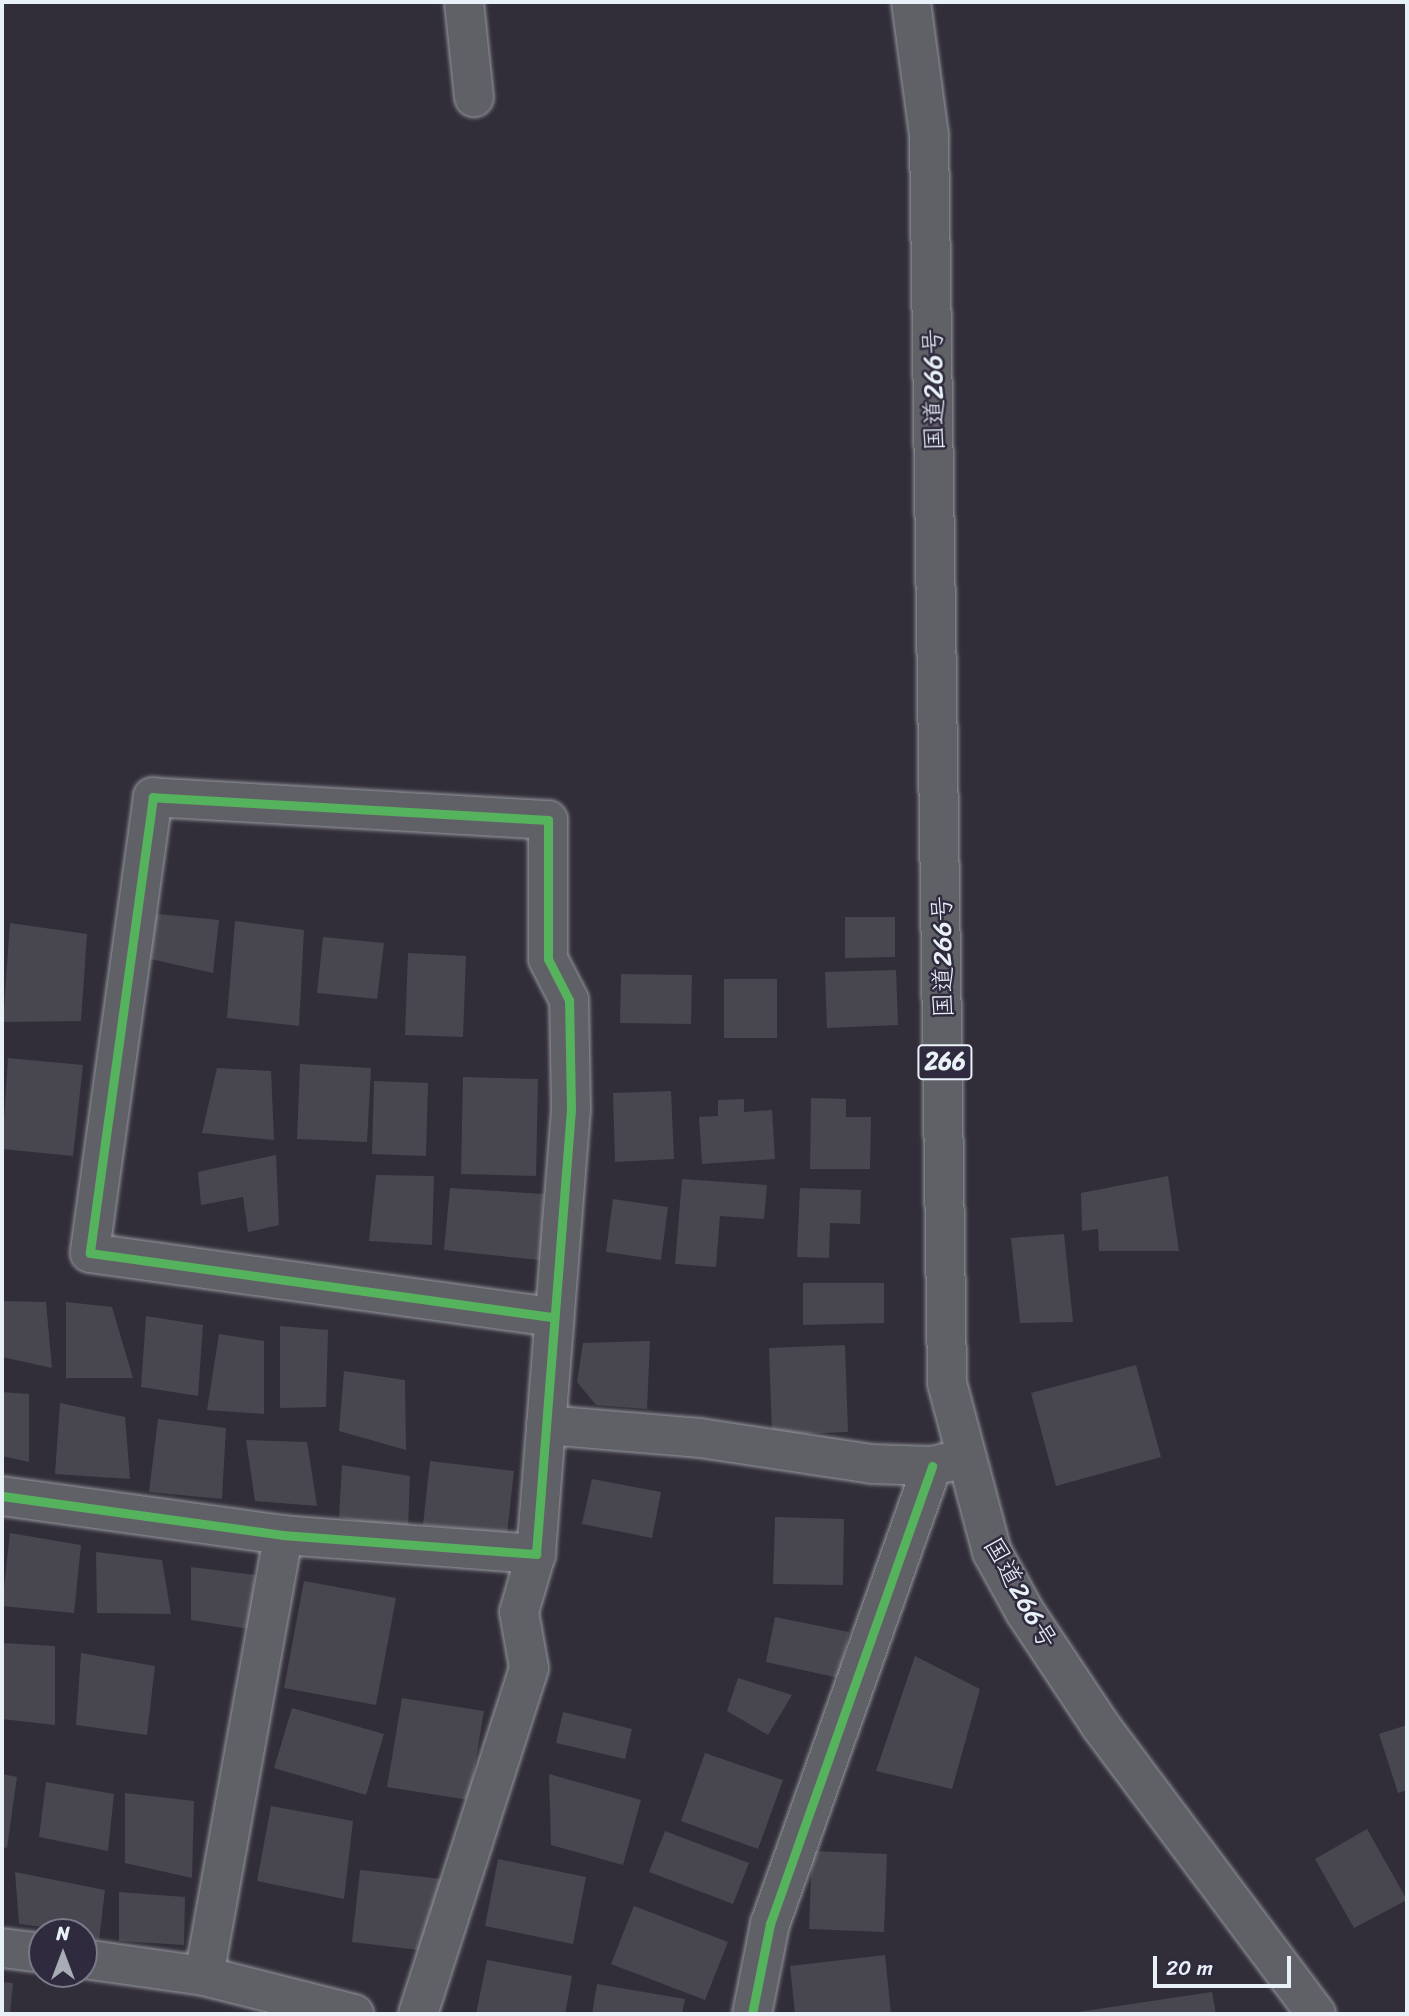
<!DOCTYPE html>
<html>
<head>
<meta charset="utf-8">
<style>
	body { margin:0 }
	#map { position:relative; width:1409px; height:2016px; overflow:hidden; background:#312e39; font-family:Sriracha,"Klee One",sans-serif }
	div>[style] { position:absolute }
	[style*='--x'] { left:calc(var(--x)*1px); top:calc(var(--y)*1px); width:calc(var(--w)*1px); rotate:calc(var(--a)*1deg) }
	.building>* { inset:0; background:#48464e }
	.roads { filter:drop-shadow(0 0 2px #98999f) drop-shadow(0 0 2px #98999f) }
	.minor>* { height:38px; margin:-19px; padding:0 19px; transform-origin:19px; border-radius:19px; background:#606067 }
	.highway>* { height:38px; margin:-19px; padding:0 19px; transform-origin:19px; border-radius:19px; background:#606067 }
	.cycleway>* { height:9px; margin:-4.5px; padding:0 4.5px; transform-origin:4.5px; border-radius:4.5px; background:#56b35d }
	span { translate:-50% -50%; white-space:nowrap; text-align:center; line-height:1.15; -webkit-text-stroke:5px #2f2a3d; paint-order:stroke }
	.shield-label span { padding:2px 5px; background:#2f2a3d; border:2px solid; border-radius:5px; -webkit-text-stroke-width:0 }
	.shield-label { font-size:24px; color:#e8f1f8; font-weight:700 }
	.street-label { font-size:26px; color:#e8f1f8 }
	.frame { position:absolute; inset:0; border:4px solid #e8f1f8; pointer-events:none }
	.north { position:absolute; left:28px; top:1918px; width:70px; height:70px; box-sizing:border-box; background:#2f2a3d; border:2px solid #797a88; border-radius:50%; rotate:0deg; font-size:19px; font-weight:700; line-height:28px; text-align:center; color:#e8f1f8 }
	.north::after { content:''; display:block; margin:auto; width:24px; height:32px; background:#a8adb5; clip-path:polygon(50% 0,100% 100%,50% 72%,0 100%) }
	.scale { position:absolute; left:1153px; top:1956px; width:138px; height:32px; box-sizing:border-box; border:4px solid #e8f1f8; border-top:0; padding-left:9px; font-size:21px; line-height:24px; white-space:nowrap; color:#e8f1f8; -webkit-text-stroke:5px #2f2a3d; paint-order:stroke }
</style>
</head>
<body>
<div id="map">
	<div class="building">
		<i style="clip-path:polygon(148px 913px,219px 920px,213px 973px,146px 958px)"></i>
		<i style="clip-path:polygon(845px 917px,895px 917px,895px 957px,845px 958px)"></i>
		<i style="clip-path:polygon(235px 921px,304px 930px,299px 1026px,227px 1018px)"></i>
		<i style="clip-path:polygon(10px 923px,87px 934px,81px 1021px,3px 1022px)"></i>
		<i style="clip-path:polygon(323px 937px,384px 943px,377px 999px,317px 993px)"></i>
		<i style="clip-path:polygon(408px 953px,466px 956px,463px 1037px,405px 1035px)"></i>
		<i style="clip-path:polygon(896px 970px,898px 1025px,827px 1028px,825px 972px)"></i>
		<i style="clip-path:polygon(621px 974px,692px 975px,691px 1024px,620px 1023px)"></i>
		<i style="clip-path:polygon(724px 979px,777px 979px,777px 1038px,724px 1038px)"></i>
		<i style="clip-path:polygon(8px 1058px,83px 1065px,73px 1156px,2px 1149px)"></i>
		<i style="clip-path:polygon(300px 1064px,371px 1068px,367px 1142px,297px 1139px)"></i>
		<i style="clip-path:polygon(217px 1068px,271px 1071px,274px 1140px,202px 1133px)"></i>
		<i style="clip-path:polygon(463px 1077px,538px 1079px,536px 1176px,461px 1174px)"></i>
		<i style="clip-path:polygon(374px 1081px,428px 1083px,426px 1156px,372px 1154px)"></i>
		<i style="clip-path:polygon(671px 1091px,674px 1159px,615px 1162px,613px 1093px)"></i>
		<i style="clip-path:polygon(811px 1098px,846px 1099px,846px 1117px,871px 1117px,870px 1169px,810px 1169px)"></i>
		<i style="clip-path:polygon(744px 1099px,744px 1112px,772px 1110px,775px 1159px,702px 1164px,699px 1117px,718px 1116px,718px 1100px)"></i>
		<i style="clip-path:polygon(276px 1155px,279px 1225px,248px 1232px,243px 1197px,201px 1205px,198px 1172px)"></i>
		<i style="clip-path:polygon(376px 1175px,434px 1176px,432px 1245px,369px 1241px)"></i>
		<i style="clip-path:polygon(1168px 1176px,1179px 1251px,1099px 1251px,1098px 1229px,1082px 1231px,1081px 1193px)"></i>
		<i style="clip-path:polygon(682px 1179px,767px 1185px,764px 1219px,720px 1216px,716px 1267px,675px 1264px)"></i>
		<i style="clip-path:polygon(450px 1188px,544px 1194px,540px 1260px,444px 1250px)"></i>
		<i style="clip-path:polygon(800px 1188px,861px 1190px,860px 1224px,830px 1223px,829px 1258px,797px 1257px)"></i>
		<i style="clip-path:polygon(613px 1199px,668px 1207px,661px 1260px,606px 1252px)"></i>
		<i style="clip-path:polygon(1064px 1234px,1073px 1322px,1020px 1323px,1011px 1238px)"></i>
		<i style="clip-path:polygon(803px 1283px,884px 1283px,884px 1323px,803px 1325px)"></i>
		<i style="clip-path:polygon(2px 1301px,46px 1302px,52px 1368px,2px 1357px)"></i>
		<i style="clip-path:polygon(66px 1302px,112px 1307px,133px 1378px,66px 1378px)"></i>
		<i style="clip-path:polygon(146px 1316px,203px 1325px,198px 1396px,141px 1387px)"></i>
		<i style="clip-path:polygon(280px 1326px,328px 1330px,326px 1407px,280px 1408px)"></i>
		<i style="clip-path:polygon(219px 1334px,264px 1341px,264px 1414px,207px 1410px)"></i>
		<i style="clip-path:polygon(650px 1341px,647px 1409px,596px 1405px,577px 1382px,583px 1343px)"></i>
		<i style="clip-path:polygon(845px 1345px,848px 1432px,772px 1435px,769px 1348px)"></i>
		<i style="clip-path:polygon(1136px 1365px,1161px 1457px,1056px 1486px,1031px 1393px)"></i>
		<i style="clip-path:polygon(344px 1371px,405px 1380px,406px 1450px,339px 1431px)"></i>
		<i style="clip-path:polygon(2px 1392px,29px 1394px,29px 1462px,2px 1456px)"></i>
		<i style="clip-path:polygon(60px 1403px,125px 1417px,130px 1479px,55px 1474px)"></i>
		<i style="clip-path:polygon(158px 1419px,226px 1428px,222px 1499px,149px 1492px)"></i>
		<i style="clip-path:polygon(246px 1440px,307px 1442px,317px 1506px,255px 1501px)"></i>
		<i style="clip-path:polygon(430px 1461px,514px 1471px,507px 1534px,423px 1525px)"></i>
		<i style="clip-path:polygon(342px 1465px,410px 1476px,408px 1531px,339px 1517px)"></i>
		<i style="clip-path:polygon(592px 1479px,661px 1492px,652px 1538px,582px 1524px)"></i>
		<i style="clip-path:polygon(775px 1517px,844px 1519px,843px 1585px,773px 1584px)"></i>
		<i style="clip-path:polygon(10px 1533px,81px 1545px,74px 1613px,2px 1606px)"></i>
		<i style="clip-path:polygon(96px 1552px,162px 1560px,171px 1614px,97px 1613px)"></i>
		<i style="clip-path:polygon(191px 1567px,255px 1575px,250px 1629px,191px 1620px)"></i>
		<i style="clip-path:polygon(304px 1581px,396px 1598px,376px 1705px,284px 1688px)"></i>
		<i style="clip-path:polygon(775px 1617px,849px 1632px,839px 1678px,766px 1662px)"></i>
		<i style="clip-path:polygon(2px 1643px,55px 1646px,55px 1725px,2px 1719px)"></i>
		<i style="clip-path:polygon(81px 1653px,155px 1666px,147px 1735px,76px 1725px)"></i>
		<i style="clip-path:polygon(915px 1656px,980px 1689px,952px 1789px,876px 1771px)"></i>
		<i style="clip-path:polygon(738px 1678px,792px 1695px,768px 1735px,727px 1711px)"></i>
		<i style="clip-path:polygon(402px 1698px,484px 1711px,469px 1800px,387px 1787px)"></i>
		<i style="clip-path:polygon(292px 1708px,384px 1734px,366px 1795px,274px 1768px)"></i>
		<i style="clip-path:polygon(563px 1712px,632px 1729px,625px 1759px,556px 1743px)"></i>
		<i style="clip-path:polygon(1407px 1725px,1407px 1790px,1398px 1793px,1379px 1734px)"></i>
		<i style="clip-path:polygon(705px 1753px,783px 1780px,758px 1849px,681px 1821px)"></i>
		<i style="clip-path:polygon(2px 1774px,17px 1777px,7px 1848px,2px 1847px)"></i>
		<i style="clip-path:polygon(549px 1774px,641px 1800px,623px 1865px,551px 1845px)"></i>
		<i style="clip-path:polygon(46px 1782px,114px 1794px,108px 1851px,39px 1837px)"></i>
		<i style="clip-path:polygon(125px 1793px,194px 1801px,192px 1878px,125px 1863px)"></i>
		<i style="clip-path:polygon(271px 1806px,353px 1821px,344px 1899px,257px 1881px)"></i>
		<i style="clip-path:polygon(1367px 1829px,1407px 1900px,1354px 1928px,1315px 1859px)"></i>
		<i style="clip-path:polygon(665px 1831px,749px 1863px,733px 1904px,649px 1872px)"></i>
		<i style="clip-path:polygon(812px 1851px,887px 1854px,884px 1932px,809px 1929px)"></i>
		<i style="clip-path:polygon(498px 1859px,586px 1877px,573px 1944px,485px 1926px)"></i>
		<i style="clip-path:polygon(360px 1870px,443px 1879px,435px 1952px,352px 1942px)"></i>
		<i style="clip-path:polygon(15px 1872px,105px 1890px,99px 1940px,84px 1932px,19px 1924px)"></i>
		<i style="clip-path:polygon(119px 1892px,185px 1897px,184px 1945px,119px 1941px)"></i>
		<i style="clip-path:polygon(634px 1906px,728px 1942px,705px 2000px,611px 1964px)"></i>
		<i style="clip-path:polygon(885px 1955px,891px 2014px,795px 2014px,790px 1966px)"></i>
		<i style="clip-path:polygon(487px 1960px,572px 1976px,565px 2014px,476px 2014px)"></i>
		<i style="clip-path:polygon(2px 1982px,13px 1983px,10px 2014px,2px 2014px)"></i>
		<i style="clip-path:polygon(597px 1984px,685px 1999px,682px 2014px,592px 2014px)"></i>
		<i style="clip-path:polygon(1212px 1992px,1216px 2014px,1071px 2014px,1071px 2013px)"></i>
	</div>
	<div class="roads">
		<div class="minor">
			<i style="--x:464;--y:2;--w:96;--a:84"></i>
			<i style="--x:546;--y:1425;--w:155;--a:4.8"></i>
			<i style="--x:700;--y:1438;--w:174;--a:8.6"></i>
			<i style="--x:872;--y:1464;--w:60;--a:1.9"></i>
			<i style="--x:932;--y:1466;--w:23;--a:-13"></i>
			<i style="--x:2;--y:1496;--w:284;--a:7.9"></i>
			<i style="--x:283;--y:1535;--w:254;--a:4.3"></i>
			<i style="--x:536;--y:1554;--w:445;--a:-85.5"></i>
			<i style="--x:571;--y:1110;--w:110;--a:-91"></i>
			<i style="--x:569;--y:1000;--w:46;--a:-117.1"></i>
			<i style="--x:548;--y:959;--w:139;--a:-90"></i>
			<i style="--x:548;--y:820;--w:396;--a:-176.7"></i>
			<i style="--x:153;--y:797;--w:460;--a:97.9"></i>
			<i style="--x:90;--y:1253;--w:465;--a:7.9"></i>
			<i style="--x:2;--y:1948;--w:40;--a:7.1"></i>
			<i style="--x:84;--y:1959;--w:121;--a:8.1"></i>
			<i style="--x:204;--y:1976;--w:155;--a:14.2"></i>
			<i style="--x:204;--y:1976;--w:448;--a:-79.8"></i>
			<i style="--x:418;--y:2014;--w:363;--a:-72.2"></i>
			<i style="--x:529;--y:1668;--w:57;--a:-100.1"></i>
			<i style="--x:519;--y:1612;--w:60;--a:-73.7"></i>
			<i style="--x:752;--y:2014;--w:92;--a:-78.7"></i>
			<i style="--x:770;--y:1924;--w:486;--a:-70.5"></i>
		</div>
		<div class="highway">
			<i style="--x:911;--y:2;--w:135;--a:82.3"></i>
			<i style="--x:929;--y:136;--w:1247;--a:89.17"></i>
			<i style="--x:947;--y:1383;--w:175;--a:75.1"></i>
			<i style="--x:992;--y:1552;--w:68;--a:61.2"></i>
			<i style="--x:1025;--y:1612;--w:136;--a:56.4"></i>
			<i style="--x:1100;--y:1725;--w:361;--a:53.2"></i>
		</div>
	</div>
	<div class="cycleway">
		<i style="--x:2;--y:1496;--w:284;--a:7.9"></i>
		<i style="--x:283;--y:1535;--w:254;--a:4.3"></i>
		<i style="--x:536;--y:1554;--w:445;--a:-85.5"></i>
		<i style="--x:571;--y:1110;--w:110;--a:-91"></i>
		<i style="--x:569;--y:1000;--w:46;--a:-117.1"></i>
		<i style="--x:548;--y:959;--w:139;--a:-90"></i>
		<i style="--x:548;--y:820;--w:396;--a:-176.7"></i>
		<i style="--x:153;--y:797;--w:460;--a:97.9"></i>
		<i style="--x:90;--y:1253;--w:465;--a:7.9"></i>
		<i style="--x:752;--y:2014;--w:92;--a:-78.7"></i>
		<i style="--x:770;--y:1924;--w:486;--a:-70.5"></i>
	</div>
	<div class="shield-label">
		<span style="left:945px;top:1062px">266</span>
	</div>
	<div class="street-label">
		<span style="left:934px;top:390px;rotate:-91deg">国道266号</span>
		<span style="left:943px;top:957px;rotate:-91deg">国道266号</span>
		<span style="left:1020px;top:1593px;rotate:61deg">国道266号</span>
	</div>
	<div class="frame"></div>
	<div class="north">N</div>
	<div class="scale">20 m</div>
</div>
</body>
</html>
